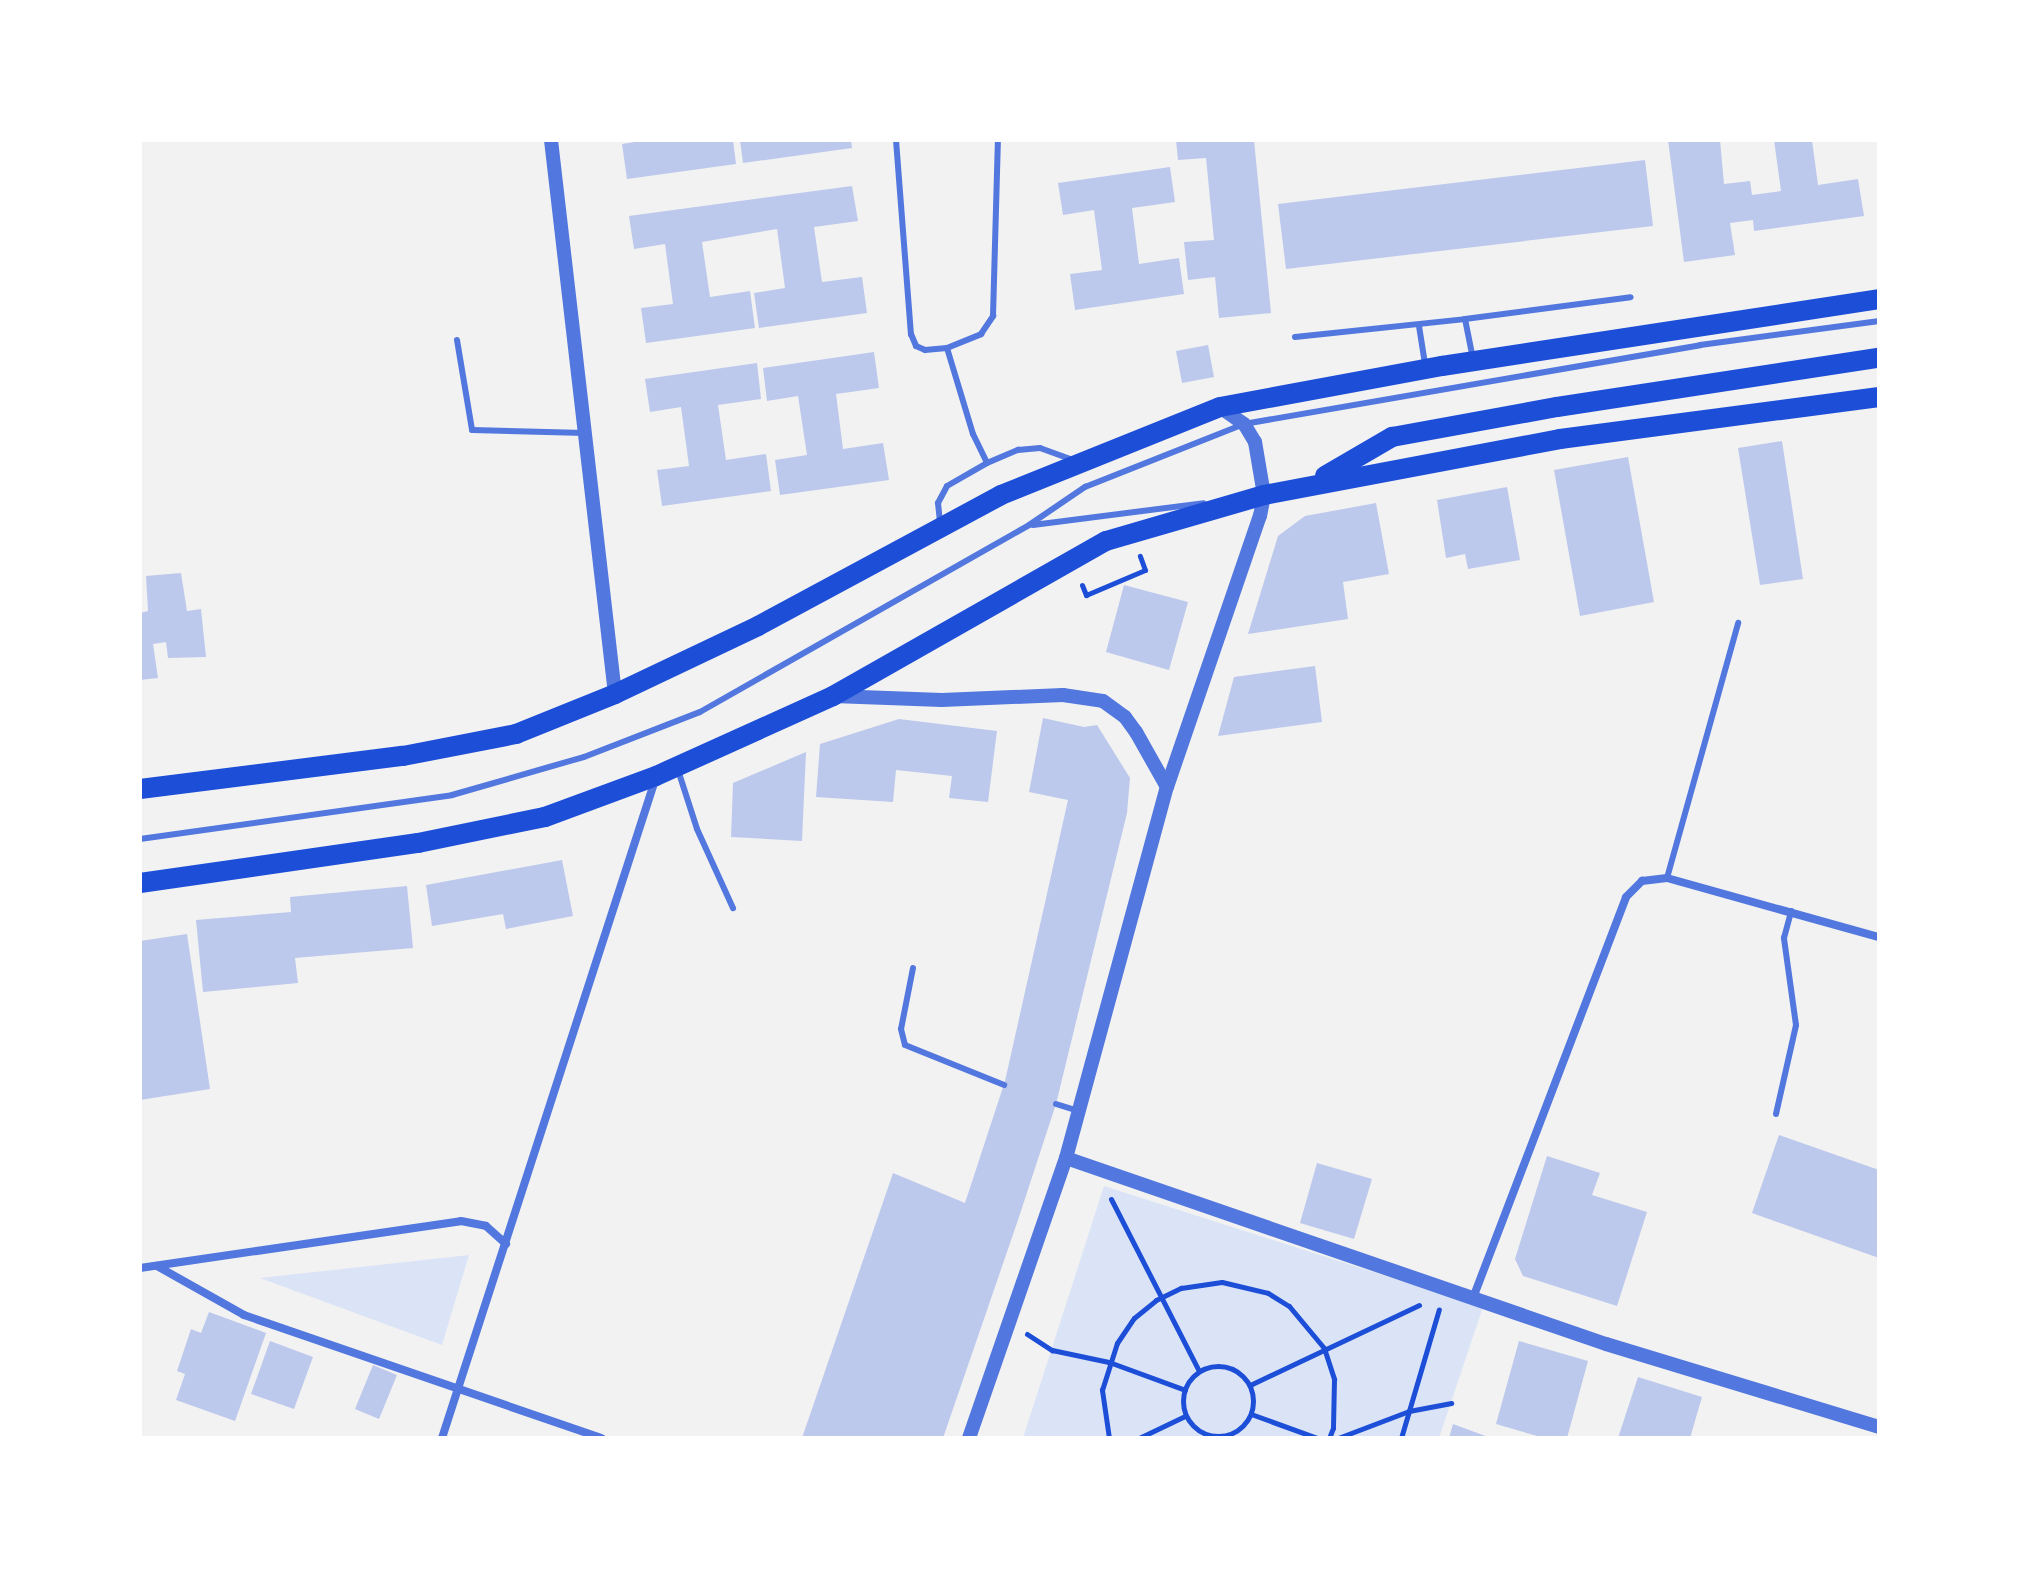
<!DOCTYPE html>
<html>
<head>
<meta charset="utf-8">
<style>
	body { margin:0 }
	#map { position:relative; width:2019px; height:1578px; overflow:hidden; background:#f2f2f2; font-family:"Public Sans",sans-serif }
	div>[style] { position:absolute }
	[style*='--x'] { left:calc(var(--x)*1px); top:calc(var(--y)*1px); width:calc(var(--w)*1px); rotate:calc(var(--a)*1deg) }
	.green>* { inset:0; background:#dbe4f7 }
	.building>* { inset:0; background:#bdc9ec }
	.path>* { height:5px; margin:-2.5px; padding:0 2.5px; transform-origin:2.5px; border-radius:2.5px; background:#1d4ed8 }
	.path>.ring { margin:-2.5px; padding:0; box-sizing:content-box; background:none; border:5px solid #1d4ed8; border-radius:50% }
	.service>* { height:6px; margin:-3px; padding:0 3px; transform-origin:3px; border-radius:3px; background:#5277de }
	.minor>* { height:8px; margin:-4px; padding:0 4px; transform-origin:4px; border-radius:4px; background:#5277de }
	.tertiary>* { height:14px; margin:-7px; padding:0 7px; transform-origin:7px; border-radius:7px; background:#5277de }
	.primary>* { height:20px; margin:-10px; padding:0 10px; transform-origin:10px; border-radius:10px; background:#1d4ed8 }
	span { translate:-50% -50%; white-space:nowrap; text-align:center; line-height:1.15; -webkit-text-stroke:7px #fff; paint-order:stroke }
	.frame { position:absolute; inset:0; border:142px solid #fff; pointer-events:none }
</style>
</head>
<body>
<div id="map">
	<div class="green">
		<i style="clip-path:polygon(1104px 1186px,1483px 1307px,1439px 1438px,1023px 1438px)"></i>
		<i style="clip-path:polygon(469px 1255px,442px 1345px,260px 1278px)"></i>
	</div>
	<div class="building">
		<i style="clip-path:polygon(648px 140px,733px 140px,736px 164px,627px 179px,622px 144px)"></i>
		<i style="clip-path:polygon(740px 140px,851px 140px,852px 148px,743px 163px)"></i>
		<i style="clip-path:polygon(1176px 140px,1254px 140px,1271px 313px,1219px 318px,1215px 277px,1188px 280px,1184px 242px,1214px 240px,1206px 158px,1178px 160px)"></i>
		<i style="clip-path:polygon(1668px 140px,1720px 140px,1724px 184px,1750px 181px,1752px 195px,1781px 191px,1774px 140px,1812px 140px,1818px 185px,1858px 179px,1864px 216px,1754px 231px,1753px 220px,1730px 223px,1735px 255px,1684px 262px)"></i>
		<i style="clip-path:polygon(1645px 160px,1653px 226px,1286px 269px,1278px 204px)"></i>
		<i style="clip-path:polygon(1170px 167px,1175px 202px,1132px 208px,1139px 264px,1179px 258px,1184px 294px,1075px 310px,1070px 274px,1102px 270px,1094px 210px,1063px 215px,1058px 183px)"></i>
		<i style="clip-path:polygon(852px 186px,858px 221px,814px 227px,822px 282px,862px 277px,867px 313px,759px 328px,754px 293px,785px 288px,777px 229px,702px 242px,710px 297px,750px 291px,755px 328px,646px 343px,641px 308px,673px 304px,665px 244px,634px 249px,629px 216px)"></i>
		<i style="clip-path:polygon(1208px 345px,1214px 377px,1182px 383px,1176px 351px)"></i>
		<i style="clip-path:polygon(874px 352px,879px 388px,836px 394px,843px 449px,883px 443px,889px 480px,780px 495px,775px 460px,807px 455px,798px 396px,767px 401px,763px 368px)"></i>
		<i style="clip-path:polygon(757px 363px,761px 399px,718px 405px,726px 460px,766px 454px,771px 491px,662px 506px,657px 470px,689px 466px,681px 407px,650px 412px,645px 379px)"></i>
		<i style="clip-path:polygon(1782px 441px,1803px 579px,1760px 585px,1738px 448px)"></i>
		<i style="clip-path:polygon(1628px 457px,1654px 602px,1580px 616px,1554px 470px)"></i>
		<i style="clip-path:polygon(1507px 487px,1520px 560px,1468px 569px,1465px 554px,1446px 558px,1437px 500px)"></i>
		<i style="clip-path:polygon(1376px 503px,1389px 574px,1343px 582px,1348px 619px,1248px 634px,1278px 536px,1305px 516px)"></i>
		<i style="clip-path:polygon(181px 573px,187px 611px,201px 609px,206px 657px,168px 658px,166px 642px,153px 644px,158px 678px,140px 680px,140px 613px,148px 611px,146px 576px)"></i>
		<i style="clip-path:polygon(1124px 585px,1188px 602px,1169px 670px,1106px 652px)"></i>
		<i style="clip-path:polygon(1315px 666px,1322px 722px,1218px 736px,1234px 677px)"></i>
		<i style="clip-path:polygon(1043px 718px,1084px 727px,1097px 725px,1130px 778px,1127px 813px,1056px 1104px,1018px 1220px,943px 1438px,802px 1438px,893px 1173px,965px 1203px,1005px 1081px,1068px 800px,1029px 792px)"></i>
		<i style="clip-path:polygon(899px 719px,997px 731px,988px 802px,949px 798px,952px 776px,896px 770px,893px 802px,816px 797px,820px 744px)"></i>
		<i style="clip-path:polygon(806px 752px,802px 841px,731px 837px,733px 783px)"></i>
		<i style="clip-path:polygon(562px 860px,573px 916px,506px 929px,503px 914px,432px 926px,426px 885px)"></i>
		<i style="clip-path:polygon(407px 886px,413px 948px,295px 958px,298px 983px,203px 992px,196px 920px,291px 912px,290px 897px)"></i>
		<i style="clip-path:polygon(187px 934px,210px 1089px,140px 1100px,140px 941px)"></i>
		<i style="clip-path:polygon(1779px 1135px,1879px 1170px,1879px 1258px,1752px 1213px)"></i>
		<i style="clip-path:polygon(1547px 1156px,1600px 1173px,1592px 1195px,1647px 1212px,1617px 1306px,1523px 1276px,1515px 1259px)"></i>
		<i style="clip-path:polygon(1317px 1163px,1372px 1179px,1354px 1239px,1300px 1223px)"></i>
		<i style="clip-path:polygon(209px 1312px,266px 1333px,235px 1421px,176px 1400px,185px 1374px,177px 1371px,191px 1329px,201px 1333px)"></i>
		<i style="clip-path:polygon(270px 1341px,313px 1357px,294px 1409px,251px 1394px)"></i>
		<i style="clip-path:polygon(1519px 1341px,1588px 1361px,1567px 1438px,1544px 1438px,1496px 1424px)"></i>
		<i style="clip-path:polygon(373px 1365px,397px 1375px,379px 1419px,355px 1409px)"></i>
		<i style="clip-path:polygon(1638px 1377px,1702px 1397px,1690px 1438px,1618px 1438px)"></i>
		<i style="clip-path:polygon(1453px 1424px,1491px 1438px,1449px 1438px)"></i>
	</div>
	<div class="path">
		<i style="--x:1082;--y:585;--w:11;--a:68"></i>
		<i style="--x:1086;--y:595;--w:64;--a:-23"></i>
		<i style="--x:1145;--y:570;--w:15;--a:-110"></i>
		<i style="--x:1111;--y:1199;--w:193;--a:62.9"></i>
		<i style="--x:1027;--y:1334;--w:30;--a:33"></i>
		<i style="--x:1052;--y:1350;--w:58;--a:11.9"></i>
		<i style="--x:1109;--y:1362;--w:81;--a:20.2"></i>
		<i class="ring" style="left:1183px;top:1366px;width:65px;height:65px"></i>
		<i style="--x:1250;--y:1385;--w:187;--a:-25.3"></i>
		<i style="--x:1251;--y:1414;--w:70;--a:20"></i>
		<i style="--x:1109;--y:1438;--w:49;--a:-98.3"></i>
		<i style="--x:1102;--y:1390;--w:49;--a:-72.3"></i>
		<i style="--x:1117;--y:1343;--w:30;--a:-56"></i>
		<i style="--x:1134;--y:1318;--w:28;--a:-39"></i>
		<i style="--x:1156;--y:1300;--w:28;--a:-26"></i>
		<i style="--x:1181;--y:1288;--w:41;--a:-8.3"></i>
		<i style="--x:1222;--y:1282;--w:47;--a:13.4"></i>
		<i style="--x:1268;--y:1293;--w:25;--a:32"></i>
		<i style="--x:1289;--y:1306;--w:55;--a:50.2"></i>
		<i style="--x:1324;--y:1348;--w:33;--a:72"></i>
		<i style="--x:1334;--y:1379;--w:49;--a:91.2"></i>
		<i style="--x:1333;--y:1428;--w:11;--a:112"></i>
		<i style="--x:1139;--y:1438;--w:51;--a:-25.6"></i>
		<i style="--x:1338;--y:1438;--w:76;--a:-20.8"></i>
		<i style="--x:1409;--y:1411;--w:43;--a:-10.8"></i>
		<i style="--x:1401;--y:1438;--w:134;--a:-73.6"></i>
	</div>
	<div class="service">
		<i style="--x:896;--y:140;--w:195;--a:85.6"></i>
		<i style="--x:911;--y:334;--w:13;--a:67"></i>
		<i style="--x:916;--y:346;--w:10;--a:24"></i>
		<i style="--x:925;--y:350;--w:22;--a:-5"></i>
		<i style="--x:947;--y:348;--w:90;--a:73.2"></i>
		<i style="--x:973;--y:434;--w:32;--a:64"></i>
		<i style="--x:1465;--y:319;--w:167;--a:-7.5"></i>
		<i style="--x:1419;--y:326;--w:39;--a:81"></i>
		<i style="--x:1295;--y:337;--w:171;--a:-6"></i>
		<i style="--x:1465;--y:319;--w:41;--a:78.7"></i>
		<i style="--x:457;--y:340;--w:91;--a:80.5"></i>
		<i style="--x:472;--y:430;--w:113;--a:1.5"></i>
		<i style="--x:947;--y:348;--w:37;--a:-22"></i>
		<i style="--x:981;--y:334;--w:22;--a:-56"></i>
		<i style="--x:993;--y:316;--w:176;--a:-88.4"></i>
		<i style="--x:940;--y:522;--w:19;--a:-96"></i>
		<i style="--x:938;--y:503;--w:19;--a:-62"></i>
		<i style="--x:947;--y:486;--w:46;--a:-29.9"></i>
		<i style="--x:987;--y:463;--w:34;--a:-23"></i>
		<i style="--x:1018;--y:450;--w:22;--a:-5"></i>
		<i style="--x:1040;--y:448;--w:33;--a:20"></i>
		<i style="--x:1033;--y:525;--w:172;--a:-7.3"></i>
		<i style="--x:678;--y:770;--w:62;--a:72.1"></i>
		<i style="--x:697;--y:829;--w:87;--a:65.5"></i>
		<i style="--x:140;--y:839;--w:315;--a:-8"></i>
		<i style="--x:452;--y:795;--w:137;--a:-16.1"></i>
		<i style="--x:584;--y:757;--w:124;--a:-21.2"></i>
		<i style="--x:700;--y:712;--w:378;--a:-29.6"></i>
		<i style="--x:1029;--y:525;--w:68;--a:-34.2"></i>
		<i style="--x:1085;--y:487;--w:171;--a:-21.6"></i>
		<i style="--x:1244;--y:424;--w:463;--a:-9.8"></i>
		<i style="--x:1700;--y:345;--w:181;--a:-7.6"></i>
		<i style="--x:1667;--y:878;--w:265;--a:-74.4"></i>
		<i style="--x:913;--y:968;--w:62;--a:101.1"></i>
		<i style="--x:901;--y:1029;--w:16;--a:76"></i>
		<i style="--x:905;--y:1045;--w:107;--a:22"></i>
		<i style="--x:1056;--y:1104;--w:24;--a:17"></i>
		<i style="--x:1776;--y:1114;--w:91;--a:-77.3"></i>
		<i style="--x:1796;--y:1025;--w:88;--a:-97.9"></i>
		<i style="--x:1784;--y:938;--w:28;--a:-75"></i>
	</div>
	<div class="minor">
		<i style="--x:157;--y:1266;--w:100;--a:29.4"></i>
		<i style="--x:244;--y:1315;--w:378;--a:19"></i>
		<i style="--x:140;--y:1268;--w:324;--a:-8.3"></i>
		<i style="--x:461;--y:1221;--w:25;--a:11"></i>
		<i style="--x:486;--y:1226;--w:27;--a:42"></i>
		<i style="--x:1473;--y:1298;--w:429;--a:-69.1"></i>
		<i style="--x:1626;--y:897;--w:23;--a:-45"></i>
		<i style="--x:1642;--y:881;--w:25;--a:-7"></i>
		<i style="--x:1667;--y:878;--w:220;--a:15.6"></i>
		<i style="--x:442;--y:1438;--w:692;--a:-72.06"></i>
	</div>
	<div class="tertiary">
		<i style="--x:551;--y:140;--w:558;--a:83.41"></i>
		<i style="--x:833;--y:696;--w:109;--a:2.1"></i>
		<i style="--x:942;--y:700;--w:121;--a:-2.4"></i>
		<i style="--x:1063;--y:695;--w:40;--a:8.5"></i>
		<i style="--x:1103;--y:701;--w:27;--a:36"></i>
		<i style="--x:1125;--y:717;--w:19;--a:54"></i>
		<i style="--x:1136;--y:732;--w:63;--a:60.6"></i>
		<i style="--x:1066;--y:1158;--w:571;--a:19.01"></i>
		<i style="--x:1606;--y:1344;--w:285;--a:16.9"></i>
		<i style="--x:969;--y:1438;--w:296;--a:-70.9"></i>
		<i style="--x:1066;--y:1158;--w:385;--a:-74.8"></i>
		<i style="--x:1167;--y:787;--w:287;--a:-71.1"></i>
		<i style="--x:1260;--y:516;--w:21;--a:-79"></i>
		<i style="--x:1264;--y:495;--w:54;--a:-99.6"></i>
		<i style="--x:1255;--y:442;--w:21;--a:-121"></i>
		<i style="--x:1244;--y:424;--w:29;--a:-145"></i>
	</div>
	<div class="primary">
		<i style="--x:1325;--y:476;--w:78;--a:-30.2"></i>
		<i style="--x:1392;--y:437;--w:168;--a:-10.3"></i>
		<i style="--x:1557;--y:407;--w:326;--a:-8.7"></i>
		<i style="--x:140;--y:789;--w:265;--a:-7.2"></i>
		<i style="--x:403;--y:756;--w:115;--a:-11"></i>
		<i style="--x:516;--y:734;--w:107;--a:-22"></i>
		<i style="--x:615;--y:694;--w:158;--a:-25.4"></i>
		<i style="--x:758;--y:626;--w:276;--a:-28.3"></i>
		<i style="--x:1001;--y:495;--w:236;--a:-21.9"></i>
		<i style="--x:1220;--y:407;--w:226;--a:-10.5"></i>
		<i style="--x:1442;--y:366;--w:442;--a:-8.7"></i>
		<i style="--x:140;--y:883;--w:281;--a:-8.2"></i>
		<i style="--x:418;--y:843;--w:130;--a:-11.6"></i>
		<i style="--x:545;--y:817;--w:118;--a:-20.3"></i>
		<i style="--x:656;--y:776;--w:194;--a:-24.3"></i>
		<i style="--x:833;--y:696;--w:314;--a:-29.6"></i>
		<i style="--x:1106;--y:541;--w:165;--a:-16.2"></i>
		<i style="--x:1264;--y:495;--w:301;--a:-10.7"></i>
		<i style="--x:1560;--y:439;--w:322;--a:-7.5"></i>
	</div>
	<div class="frame"></div>
</div>
</body>
</html>
